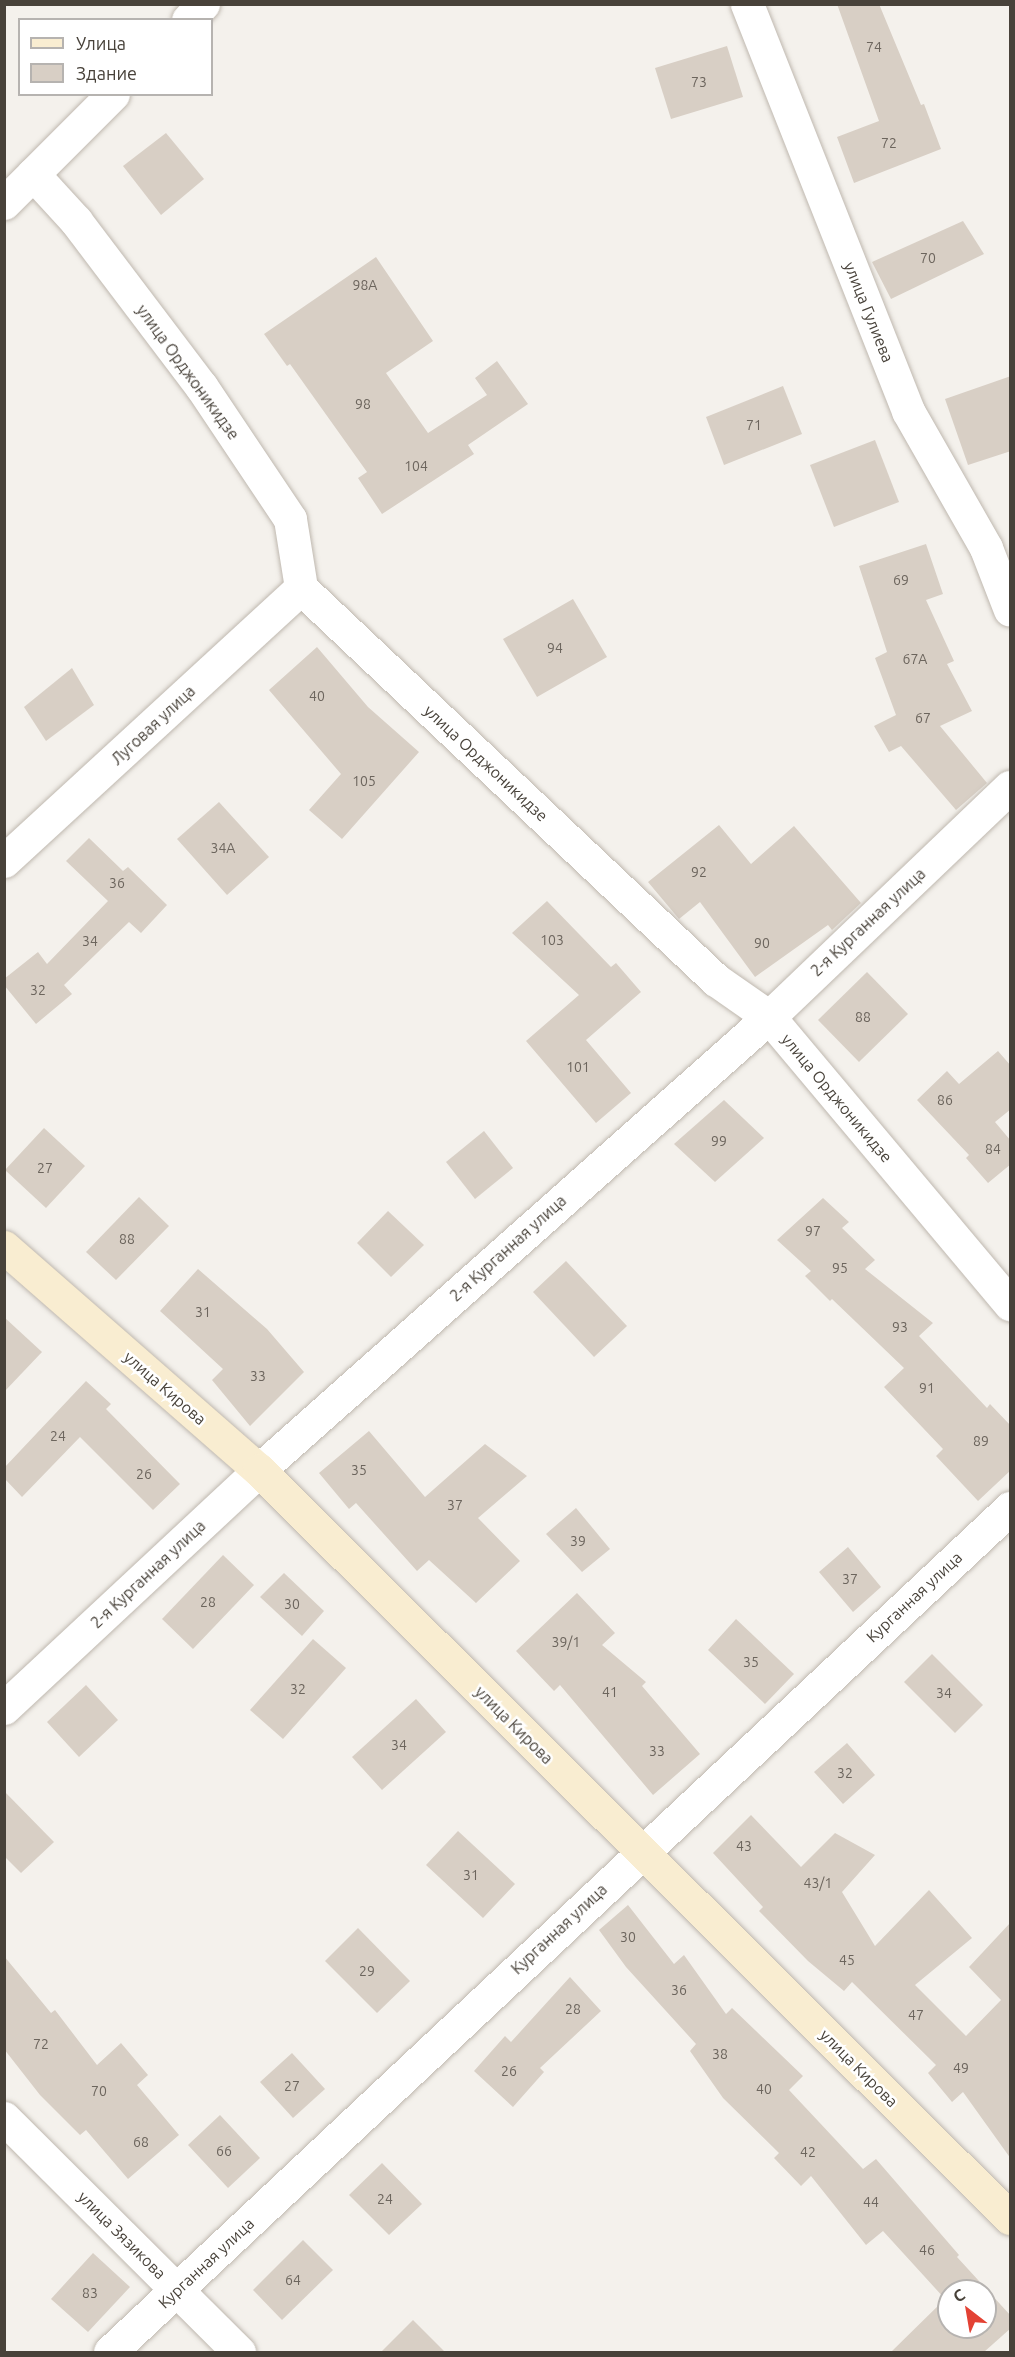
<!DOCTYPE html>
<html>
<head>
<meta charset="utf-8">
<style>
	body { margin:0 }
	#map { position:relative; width:1015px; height:2357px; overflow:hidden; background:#f4f1ec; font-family:Ubuntu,sans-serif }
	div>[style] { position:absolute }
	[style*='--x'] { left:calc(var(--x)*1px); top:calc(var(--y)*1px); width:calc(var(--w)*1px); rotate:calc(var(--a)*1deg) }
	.building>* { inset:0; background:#d8cfc5 }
	.roads { filter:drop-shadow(0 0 2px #bfb8af) drop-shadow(0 0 2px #bfb8af) }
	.street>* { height:33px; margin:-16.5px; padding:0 16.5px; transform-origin:16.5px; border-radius:16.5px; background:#fff }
	.secondary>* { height:33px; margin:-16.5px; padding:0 16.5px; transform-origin:16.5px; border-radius:16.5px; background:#f9edd1 }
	span { translate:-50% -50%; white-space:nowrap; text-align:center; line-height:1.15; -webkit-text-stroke:5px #fff; paint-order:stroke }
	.number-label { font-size:14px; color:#6c655d }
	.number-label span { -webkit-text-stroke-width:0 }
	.street-label { font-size:16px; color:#48423a }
	.frame { position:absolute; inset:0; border:6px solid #48423a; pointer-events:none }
	.legend { position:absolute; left:18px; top:18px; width:195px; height:78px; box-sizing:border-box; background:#fff; border:2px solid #b6b3b0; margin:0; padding:8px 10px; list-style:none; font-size:18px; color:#48423a }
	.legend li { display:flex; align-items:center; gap:12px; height:30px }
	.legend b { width:30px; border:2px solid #b6b3b0 }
	.north { position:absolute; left:937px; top:2279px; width:60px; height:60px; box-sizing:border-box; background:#fff; border:2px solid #b6b3b0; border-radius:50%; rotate:329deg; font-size:16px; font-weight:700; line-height:24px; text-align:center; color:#48423a }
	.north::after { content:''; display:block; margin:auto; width:21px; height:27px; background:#e34234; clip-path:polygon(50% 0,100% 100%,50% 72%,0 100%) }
</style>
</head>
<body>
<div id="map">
	<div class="building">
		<i style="clip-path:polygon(837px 4px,879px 4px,921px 105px,924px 104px,941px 149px,854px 183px,837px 137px,879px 121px)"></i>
		<i style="clip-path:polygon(727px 46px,743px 97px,671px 119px,655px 68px)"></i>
		<i style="clip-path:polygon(166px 133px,204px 179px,161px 215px,123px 166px)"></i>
		<i style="clip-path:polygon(963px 221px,984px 254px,891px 299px,872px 262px)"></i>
		<i style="clip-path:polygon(376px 257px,433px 341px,386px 373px,428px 433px,487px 395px,475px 378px,497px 361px,528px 404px,468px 445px,474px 454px,382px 514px,358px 478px,367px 472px,290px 364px,287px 366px,264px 334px)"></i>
		<i style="clip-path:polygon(1011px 376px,1011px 451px,968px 465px,945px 399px)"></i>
		<i style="clip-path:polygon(783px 386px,802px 434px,724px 465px,706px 417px)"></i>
		<i style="clip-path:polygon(875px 440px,899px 502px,834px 527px,810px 465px)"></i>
		<i style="clip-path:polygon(926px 544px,943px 594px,926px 600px,954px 661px,947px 664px,972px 711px,940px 726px,987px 783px,956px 810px,901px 746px,889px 752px,874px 726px,896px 715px,875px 658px,887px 652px,859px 566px)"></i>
		<i style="clip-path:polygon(573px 599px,607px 657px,537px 697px,503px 639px)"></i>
		<i style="clip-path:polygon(317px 647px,368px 707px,419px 752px,342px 839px,309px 810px,341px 774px,269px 690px)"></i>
		<i style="clip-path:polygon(72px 668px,94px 705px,46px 741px,24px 707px)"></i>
		<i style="clip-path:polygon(219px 802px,269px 857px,227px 895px,177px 839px)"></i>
		<i style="clip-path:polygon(719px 825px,751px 864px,794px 826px,861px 903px,832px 930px,828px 925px,755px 977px,700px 902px,679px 919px,648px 882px)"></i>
		<i style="clip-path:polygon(89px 838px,123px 871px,128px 867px,167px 905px,141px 933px,129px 922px,64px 985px,72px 994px,36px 1024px,4px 985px,4px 979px,38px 952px,47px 964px,108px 901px,66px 861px)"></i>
		<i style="clip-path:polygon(547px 901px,611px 967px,616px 963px,641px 992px,586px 1040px,631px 1093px,596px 1123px,526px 1041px,579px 995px,512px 933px)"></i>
		<i style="clip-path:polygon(867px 972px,908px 1014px,859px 1062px,818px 1020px)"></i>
		<i style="clip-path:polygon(998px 1051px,1011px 1066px,1011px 1109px,995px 1122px,1011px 1141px,1011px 1164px,988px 1183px,966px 1158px,969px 1155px,917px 1100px,947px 1071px,959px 1084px)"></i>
		<i style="clip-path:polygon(724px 1100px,764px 1138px,715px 1182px,674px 1144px)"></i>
		<i style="clip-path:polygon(44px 1128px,85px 1166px,46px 1208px,5px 1170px)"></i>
		<i style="clip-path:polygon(484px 1131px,513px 1168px,475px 1199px,446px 1162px)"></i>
		<i style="clip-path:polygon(139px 1197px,169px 1226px,116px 1280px,86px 1252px)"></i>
		<i style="clip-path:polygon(823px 1198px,849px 1222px,842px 1228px,875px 1260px,865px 1269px,933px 1323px,919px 1336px,987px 1408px,990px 1404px,1011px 1426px,1011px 1470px,978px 1501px,936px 1456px,943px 1449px,884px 1387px,904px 1368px,832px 1299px,830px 1301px,805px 1276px,811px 1271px,777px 1240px)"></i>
		<i style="clip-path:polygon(388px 1211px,424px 1245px,391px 1277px,357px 1243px)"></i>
		<i style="clip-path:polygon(566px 1261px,627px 1326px,594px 1357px,533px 1292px)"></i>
		<i style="clip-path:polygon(198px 1269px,267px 1329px,304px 1372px,250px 1426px,212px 1380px,223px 1369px,160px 1311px)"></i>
		<i style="clip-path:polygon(4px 1317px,42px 1352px,4px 1392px)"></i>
		<i style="clip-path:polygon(86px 1381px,111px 1404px,106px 1409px,180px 1484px,153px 1510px,80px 1437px,22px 1497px,4px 1478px,4px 1468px)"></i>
		<i style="clip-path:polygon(369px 1431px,425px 1497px,485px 1444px,527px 1476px,478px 1518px,520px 1561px,476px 1603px,429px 1560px,417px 1571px,356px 1503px,349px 1509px,319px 1473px)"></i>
		<i style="clip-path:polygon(576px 1508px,610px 1549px,582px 1572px,546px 1534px)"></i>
		<i style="clip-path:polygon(848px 1547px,881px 1587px,853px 1612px,819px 1572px)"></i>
		<i style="clip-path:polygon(223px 1555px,254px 1585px,193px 1649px,162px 1619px)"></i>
		<i style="clip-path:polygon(284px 1573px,324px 1611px,302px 1636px,260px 1597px)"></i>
		<i style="clip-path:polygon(577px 1593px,615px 1633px,602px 1645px,646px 1682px,642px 1686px,700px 1754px,653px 1795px,560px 1685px,554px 1691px,516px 1651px)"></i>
		<i style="clip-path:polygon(736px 1619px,794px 1674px,765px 1704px,708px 1650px)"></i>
		<i style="clip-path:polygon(313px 1639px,346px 1668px,283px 1739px,250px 1710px)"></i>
		<i style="clip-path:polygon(932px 1654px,983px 1705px,955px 1733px,904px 1682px)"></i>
		<i style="clip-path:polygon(86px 1685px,118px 1720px,79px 1757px,47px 1722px)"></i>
		<i style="clip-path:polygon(416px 1699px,446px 1732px,382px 1790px,352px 1757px)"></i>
		<i style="clip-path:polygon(847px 1743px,875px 1775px,843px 1804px,814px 1772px)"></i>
		<i style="clip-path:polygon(4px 1791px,54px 1842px,21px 1873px,4px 1856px)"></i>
		<i style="clip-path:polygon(751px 1815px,801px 1867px,835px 1833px,875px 1855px,842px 1892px,875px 1946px,929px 1890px,972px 1938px,915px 1985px,966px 2036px,1001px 2000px,969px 1967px,1011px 1922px,1011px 2159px,963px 2092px,952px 2102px,928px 2073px,936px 2065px,852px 1982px,844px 1991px,808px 1961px,759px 1911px,763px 1907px,713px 1853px)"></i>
		<i style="clip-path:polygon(458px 1831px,515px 1884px,483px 1918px,426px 1865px)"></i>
		<i style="clip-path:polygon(evenodd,628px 1905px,674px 1964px,684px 1955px,726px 2014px,732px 2008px,803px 2076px,789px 2090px,863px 2169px,876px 2159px,959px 2255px,957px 2257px,1011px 2316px,1011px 2328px,984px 2352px,891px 2352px,945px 2299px,883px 2231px,866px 2245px,811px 2176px,801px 2186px,774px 2158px,779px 2153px,723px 2098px,690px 2051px,696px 2044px,626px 1967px,599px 1930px,628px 1905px,949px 2291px,985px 2291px,985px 2327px,949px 2327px,949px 2291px)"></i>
		<i style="clip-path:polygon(358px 1928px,410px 1981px,377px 2013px,325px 1961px)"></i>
		<i style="clip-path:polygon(4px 1956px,51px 2013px,55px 2010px,97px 2065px,121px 2043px,148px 2075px,137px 2085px,179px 2135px,128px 2179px,86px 2130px,80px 2135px,40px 2095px,4px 2049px)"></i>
		<i style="clip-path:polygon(570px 1977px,601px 2011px,540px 2068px,544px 2072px,513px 2107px,474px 2071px,505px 2036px,511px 2042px)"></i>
		<i style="clip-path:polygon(292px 2053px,325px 2089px,293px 2118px,260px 2082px)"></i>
		<i style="clip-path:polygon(220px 2115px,260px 2158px,228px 2188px,188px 2145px)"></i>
		<i style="clip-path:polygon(382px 2163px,422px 2204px,389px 2235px,349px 2195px)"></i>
		<i style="clip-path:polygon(303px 2240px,333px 2270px,282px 2320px,253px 2290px)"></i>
		<i style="clip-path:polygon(93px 2253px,130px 2287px,88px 2332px,51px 2299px)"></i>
		<i style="clip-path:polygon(413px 2320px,445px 2352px,381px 2352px)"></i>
	</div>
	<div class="roads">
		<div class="street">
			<i style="--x:747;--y:4;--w:438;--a:68.4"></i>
			<i style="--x:908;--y:411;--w:158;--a:60.3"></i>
			<i style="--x:986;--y:548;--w:66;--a:68.8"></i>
			<i style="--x:188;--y:20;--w:22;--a:-47"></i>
			<i style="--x:33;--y:174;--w:64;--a:47.5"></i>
			<i style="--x:76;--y:221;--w:207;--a:52.9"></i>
			<i style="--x:201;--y:386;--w:160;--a:56.2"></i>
			<i style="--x:290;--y:519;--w:70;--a:80.9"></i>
			<i style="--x:301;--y:588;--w:571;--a:43.37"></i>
			<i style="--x:716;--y:980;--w:65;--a:34.9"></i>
			<i style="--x:769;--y:1017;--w:375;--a:50"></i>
			<i style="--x:4;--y:203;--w:154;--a:-45"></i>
			<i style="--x:4;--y:861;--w:403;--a:-42.6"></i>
			<i style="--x:4;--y:1708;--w:349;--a:-43"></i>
			<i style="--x:259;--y:1470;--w:682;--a:-41.61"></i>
			<i style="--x:769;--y:1017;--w:333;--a:-43.7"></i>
			<i style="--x:4;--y:2118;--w:332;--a:44.9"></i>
			<i style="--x:110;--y:2352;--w:1234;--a:-43.16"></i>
		</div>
		<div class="secondary">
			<i style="--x:4;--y:1247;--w:339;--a:41.2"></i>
			<i style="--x:259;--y:1470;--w:1060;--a:44.89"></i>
		</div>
	</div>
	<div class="number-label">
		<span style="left:874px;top:47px">74</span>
		<span style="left:699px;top:82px">73</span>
		<span style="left:889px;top:143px">72</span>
		<span style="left:928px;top:258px">70</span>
		<span style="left:365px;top:285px">98А</span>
		<span style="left:363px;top:404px">98</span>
		<span style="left:754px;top:425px">71</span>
		<span style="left:416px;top:466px">104</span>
		<span style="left:901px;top:580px">69</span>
		<span style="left:555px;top:648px">94</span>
		<span style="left:915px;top:659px">67А</span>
		<span style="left:317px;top:696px">40</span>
		<span style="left:923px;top:718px">67</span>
		<span style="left:364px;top:781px">105</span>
		<span style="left:223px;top:848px">34А</span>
		<span style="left:699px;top:872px">92</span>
		<span style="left:117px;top:883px">36</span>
		<span style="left:552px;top:940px">103</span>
		<span style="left:90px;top:941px">34</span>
		<span style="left:762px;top:943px">90</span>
		<span style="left:38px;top:990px">32</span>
		<span style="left:863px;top:1017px">88</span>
		<span style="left:578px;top:1067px">101</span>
		<span style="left:945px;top:1100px">86</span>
		<span style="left:719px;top:1141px">99</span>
		<span style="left:993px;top:1149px">84</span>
		<span style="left:45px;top:1168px">27</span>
		<span style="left:813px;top:1231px">97</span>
		<span style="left:127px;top:1239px">88</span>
		<span style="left:840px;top:1268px">95</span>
		<span style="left:203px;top:1312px">31</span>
		<span style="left:900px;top:1327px">93</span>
		<span style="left:258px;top:1376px">33</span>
		<span style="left:927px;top:1388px">91</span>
		<span style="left:58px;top:1436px">24</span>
		<span style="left:981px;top:1441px">89</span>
		<span style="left:359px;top:1470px">35</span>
		<span style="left:144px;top:1474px">26</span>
		<span style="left:455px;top:1505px">37</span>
		<span style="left:578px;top:1541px">39</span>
		<span style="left:850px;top:1579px">37</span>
		<span style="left:208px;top:1602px">28</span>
		<span style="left:292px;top:1604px">30</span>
		<span style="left:566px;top:1642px">39/1</span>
		<span style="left:751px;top:1662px">35</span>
		<span style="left:298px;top:1689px">32</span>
		<span style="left:610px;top:1692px">41</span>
		<span style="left:944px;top:1693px">34</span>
		<span style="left:399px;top:1745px">34</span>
		<span style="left:657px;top:1751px">33</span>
		<span style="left:845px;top:1773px">32</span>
		<span style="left:744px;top:1846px">43</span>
		<span style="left:471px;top:1875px">31</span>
		<span style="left:818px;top:1883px">43/1</span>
		<span style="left:628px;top:1937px">30</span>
		<span style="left:847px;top:1960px">45</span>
		<span style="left:367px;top:1971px">29</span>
		<span style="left:679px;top:1990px">36</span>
		<span style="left:573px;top:2009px">28</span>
		<span style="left:916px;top:2015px">47</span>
		<span style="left:41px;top:2044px">72</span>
		<span style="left:720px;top:2054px">38</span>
		<span style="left:961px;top:2068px">49</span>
		<span style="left:509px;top:2071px">26</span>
		<span style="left:292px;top:2086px">27</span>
		<span style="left:764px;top:2089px">40</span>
		<span style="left:99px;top:2091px">70</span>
		<span style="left:141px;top:2142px">68</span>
		<span style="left:224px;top:2151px">66</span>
		<span style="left:808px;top:2152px">42</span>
		<span style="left:385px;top:2199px">24</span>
		<span style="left:871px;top:2202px">44</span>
		<span style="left:927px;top:2250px">46</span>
		<span style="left:293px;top:2280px">64</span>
		<span style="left:90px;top:2293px">83</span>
	</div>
	<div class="street-label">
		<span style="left:869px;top:312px;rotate:68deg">улица Гулиева</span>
		<span style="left:188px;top:372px;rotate:54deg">улица Орджоникидзе</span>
		<span style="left:153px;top:725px;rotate:-43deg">Луговая улица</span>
		<span style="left:486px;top:763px;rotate:43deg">улица Орджоникидзе</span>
		<span style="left:868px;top:922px;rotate:-43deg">2-я Курганная улица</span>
		<span style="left:837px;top:1098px;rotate:50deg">улица Орджоникидзе</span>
		<span style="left:508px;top:1248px;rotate:-42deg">2-я Курганная улица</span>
		<span style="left:165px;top:1388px;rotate:41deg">улица Кирова</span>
		<span style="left:148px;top:1574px;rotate:-43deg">2-я Курганная улица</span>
		<span style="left:914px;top:1597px;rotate:-43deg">Курганная улица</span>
		<span style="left:514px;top:1725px;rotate:45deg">улица Кирова</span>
		<span style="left:559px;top:1929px;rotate:-43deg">Курганная улица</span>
		<span style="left:859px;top:2068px;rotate:45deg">улица Кирова</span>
		<span style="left:122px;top:2235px;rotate:45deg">улица Зязикова</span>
		<span style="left:206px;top:2263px;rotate:-43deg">Курганная улица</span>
	</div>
	<div class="frame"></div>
	<ul class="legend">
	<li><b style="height:8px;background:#f9edd1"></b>Улица</li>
	<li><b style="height:16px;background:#d8cfc5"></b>Здание</li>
	</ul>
	<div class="north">С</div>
</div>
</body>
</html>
